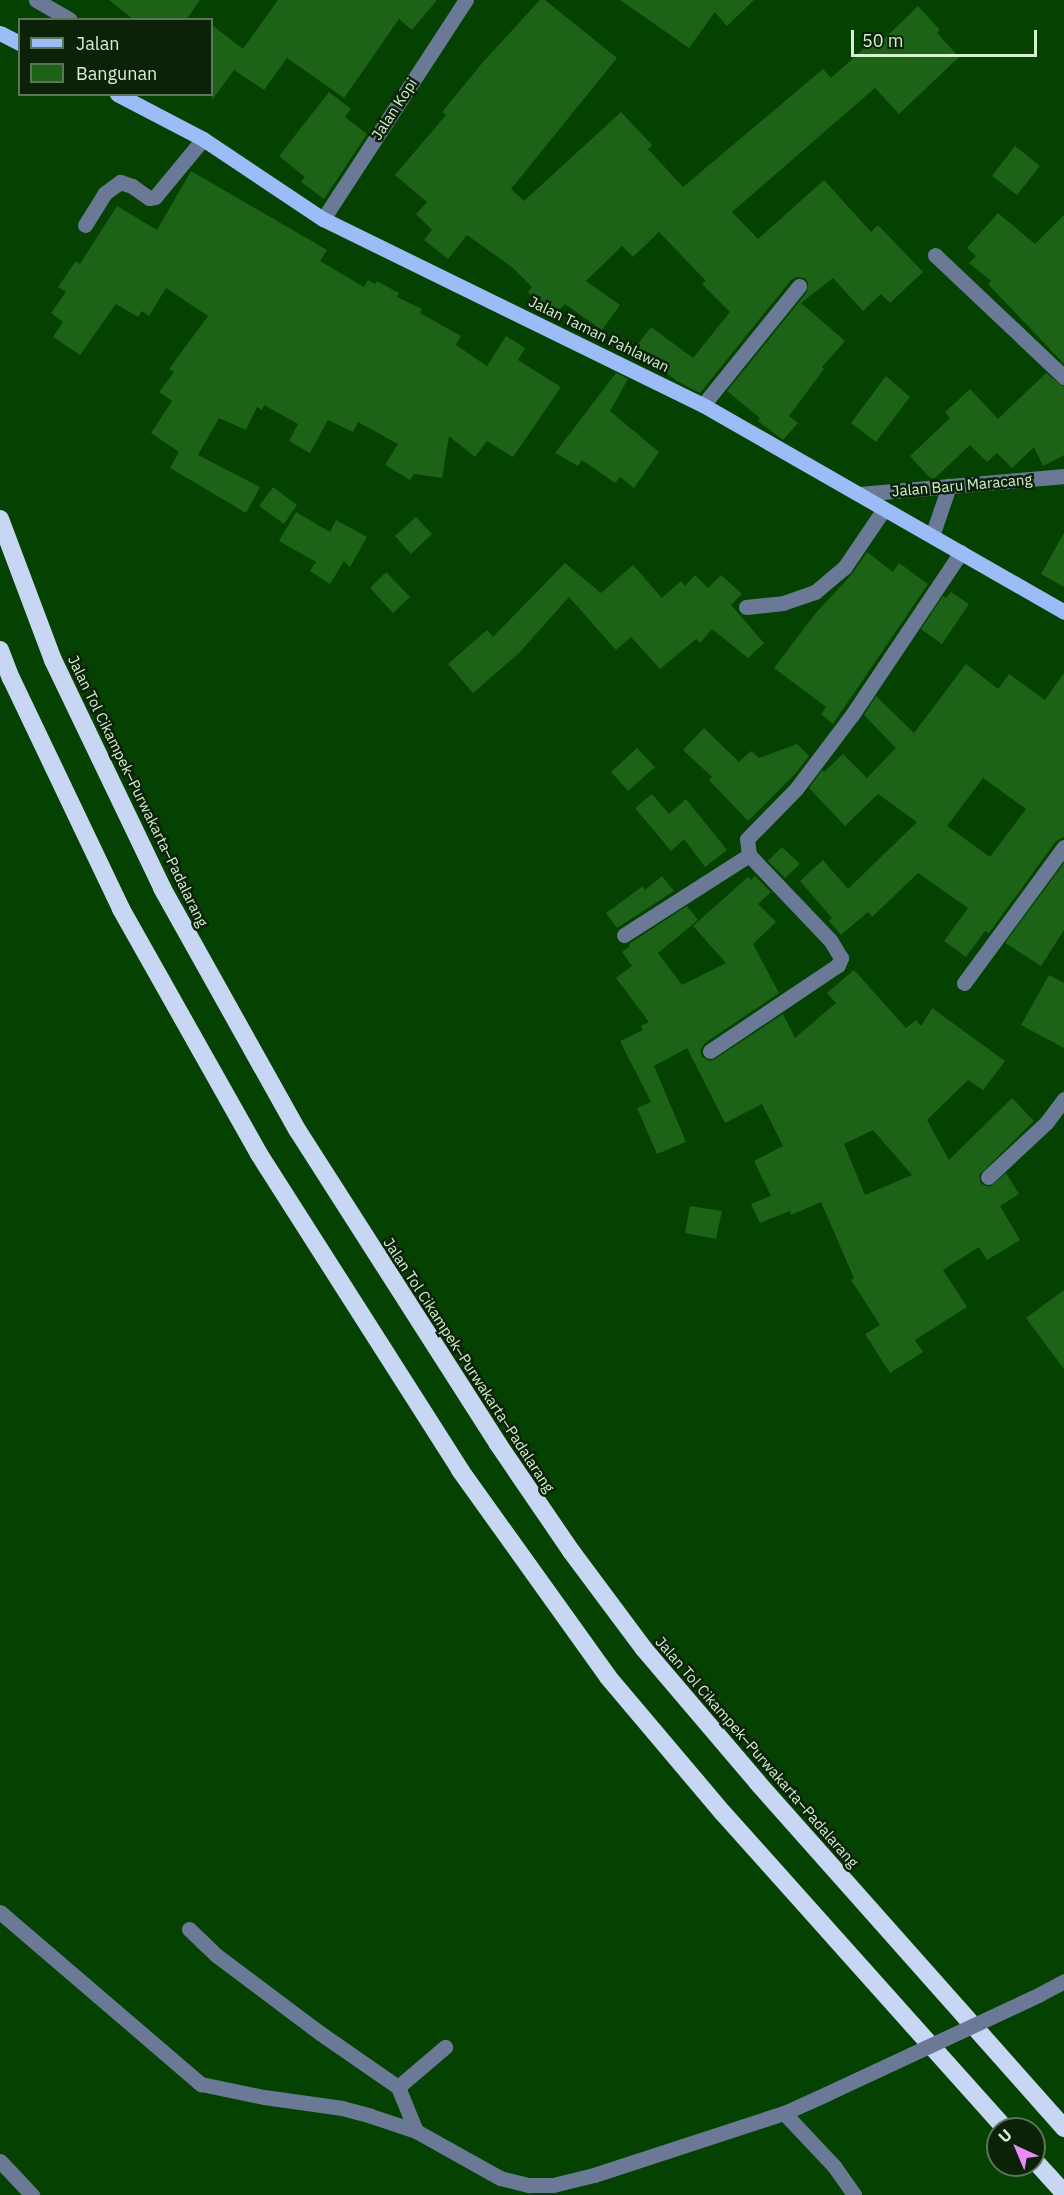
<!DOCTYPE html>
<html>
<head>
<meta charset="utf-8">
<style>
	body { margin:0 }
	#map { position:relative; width:1064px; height:2195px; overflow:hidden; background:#054101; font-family:"IBM Plex Sans",sans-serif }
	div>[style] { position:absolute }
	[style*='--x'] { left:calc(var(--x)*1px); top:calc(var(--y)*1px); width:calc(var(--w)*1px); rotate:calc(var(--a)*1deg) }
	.building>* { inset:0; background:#1d6317 }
	.minor>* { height:15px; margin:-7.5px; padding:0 7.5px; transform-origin:7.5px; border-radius:7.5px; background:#697996 }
	.major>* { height:15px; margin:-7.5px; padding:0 7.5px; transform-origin:7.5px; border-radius:7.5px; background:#9bbcf7 }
	.highway>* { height:18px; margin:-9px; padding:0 9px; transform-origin:9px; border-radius:9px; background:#c6d6f3 }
	.minor-bridge>* { height:15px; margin:-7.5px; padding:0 7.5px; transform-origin:7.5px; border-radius:7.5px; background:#697996 }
	span { translate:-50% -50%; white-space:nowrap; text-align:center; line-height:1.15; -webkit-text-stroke:5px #0b2209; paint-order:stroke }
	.street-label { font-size:15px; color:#d4f1d0 }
	.legend { position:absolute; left:18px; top:18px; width:195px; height:78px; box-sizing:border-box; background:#0b2209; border:2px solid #5b7559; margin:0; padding:8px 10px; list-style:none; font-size:18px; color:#d4f1d0 }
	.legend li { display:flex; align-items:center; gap:12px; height:30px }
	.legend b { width:30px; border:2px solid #5b7559 }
	.north { position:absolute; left:986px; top:2117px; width:60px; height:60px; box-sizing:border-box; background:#0b2209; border:2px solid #5b7559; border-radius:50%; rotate:316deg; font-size:16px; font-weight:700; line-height:24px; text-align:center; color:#d4f1d0 }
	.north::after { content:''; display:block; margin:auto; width:21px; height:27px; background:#ec8cfb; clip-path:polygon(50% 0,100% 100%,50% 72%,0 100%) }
	.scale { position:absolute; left:851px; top:30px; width:186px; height:27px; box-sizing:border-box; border:3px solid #d4f1d0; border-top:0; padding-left:8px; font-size:18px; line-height:21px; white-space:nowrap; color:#d4f1d0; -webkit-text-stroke:4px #0b2209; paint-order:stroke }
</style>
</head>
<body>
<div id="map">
	<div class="building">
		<i style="clip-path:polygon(109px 0,200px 0,186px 20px,134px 20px)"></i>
		<i style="clip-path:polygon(278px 0,437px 0,412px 30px,399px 19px,344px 98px,287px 58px,264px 90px,234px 70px,212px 100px,212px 25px,243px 49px)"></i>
		<i style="clip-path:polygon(540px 0,545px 0,617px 58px,511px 189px,524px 201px,621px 112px,652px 145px,648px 149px,683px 187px,823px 69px,831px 78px,880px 34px,884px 39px,918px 6px,940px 30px,937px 33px,959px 57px,899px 114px,875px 88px,732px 212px,758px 239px,824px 180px,871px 232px,878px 225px,923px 272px,890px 303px,881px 294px,863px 311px,833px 278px,801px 303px,845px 341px,822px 367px,824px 369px,789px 416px,798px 423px,783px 440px,758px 421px,760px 418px,727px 391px,807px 292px,808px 283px,805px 278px,796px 277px,791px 280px,700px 393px,677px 381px,635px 348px,651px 327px,693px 358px,730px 312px,702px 284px,706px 281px,659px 232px,633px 257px,622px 246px,586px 281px,620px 305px,602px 330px,565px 304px,553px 316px,528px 292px,532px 287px,513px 268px,467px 235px,448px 259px,424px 240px,432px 230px,416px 214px,427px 202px,395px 175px,446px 115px,442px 112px,483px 62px)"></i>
		<i style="clip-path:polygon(620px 0,754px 0,727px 26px,715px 12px,689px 48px)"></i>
		<i style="clip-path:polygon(329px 92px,351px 109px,345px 117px,367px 134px,324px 199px,301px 182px,305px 177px,279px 156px)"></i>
		<i style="clip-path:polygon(1015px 146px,1040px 166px,1017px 195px,992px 176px)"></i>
		<i style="clip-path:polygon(191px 171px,327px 250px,320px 261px,364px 287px,368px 280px,375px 284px,377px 281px,399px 293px,397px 297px,422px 309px,420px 313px,461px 336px,456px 345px,487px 366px,506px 336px,525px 348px,518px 360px,561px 387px,513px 457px,487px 441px,475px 457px,449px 436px,442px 478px,414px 474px,410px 480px,385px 465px,398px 444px,358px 422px,353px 432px,328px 420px,310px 453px,289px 441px,298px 424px,264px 405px,262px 410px,257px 407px,246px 430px,219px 418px,198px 455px,260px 487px,246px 513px,170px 468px,179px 452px,151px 433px,172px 401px,159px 392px,174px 372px,169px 369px,208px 316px,166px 288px,149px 316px,142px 311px,138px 317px,116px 304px,80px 355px,53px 337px,63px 322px,51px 313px,66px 292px,58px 287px,76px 261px,80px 264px,117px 206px,157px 230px)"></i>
		<i style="clip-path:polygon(998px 213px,1035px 244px,1064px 215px,1064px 364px,988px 284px,991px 281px,969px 263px,976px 256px,967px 248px)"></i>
		<i style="clip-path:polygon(616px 373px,628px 379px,610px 411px,659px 452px,634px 488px,620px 477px,615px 483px,582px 460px,578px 466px,555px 453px)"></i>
		<i style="clip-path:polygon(1046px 373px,1064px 387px,1064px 455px,1043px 466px,1034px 447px,1012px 468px,997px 453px,987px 462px,970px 445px,935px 478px,930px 478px,910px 456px,950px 418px,945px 412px,970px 389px,998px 419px)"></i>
		<i style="clip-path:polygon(886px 376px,910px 397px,876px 442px,851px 423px)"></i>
		<i style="clip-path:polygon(273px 487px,297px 505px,284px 524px,259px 506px)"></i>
		<i style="clip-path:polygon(296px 512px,330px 532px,336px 520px,367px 537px,350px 567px,344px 561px,330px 584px,310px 571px,316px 562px,279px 541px)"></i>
		<i style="clip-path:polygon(416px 517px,432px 534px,411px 554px,395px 536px)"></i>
		<i style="clip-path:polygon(1064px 533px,1064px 587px,1041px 574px)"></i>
		<i style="clip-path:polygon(867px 552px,893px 572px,899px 563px,928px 584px,833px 724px,821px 714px,826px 707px,774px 668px,815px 614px,852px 574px)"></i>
		<i style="clip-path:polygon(565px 563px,601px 593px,633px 565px,662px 598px,681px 581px,685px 586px,695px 575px,708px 588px,721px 575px,742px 594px,731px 605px,764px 643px,748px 658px,712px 629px,700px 643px,696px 639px,660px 669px,631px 637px,616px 650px,569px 597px,519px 653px,473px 693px,448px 664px,487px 630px,493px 637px)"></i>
		<i style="clip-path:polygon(386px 572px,410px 597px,393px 613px,370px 588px)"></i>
		<i style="clip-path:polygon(951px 592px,969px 604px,942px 644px,921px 629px,943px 596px,946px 598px)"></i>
		<i style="clip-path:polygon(evenodd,966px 664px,998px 689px,1009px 674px,1045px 700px,1064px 673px,1064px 837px,1056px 841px,989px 933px,985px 931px,966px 957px,944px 941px,968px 908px,918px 873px,872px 917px,868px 912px,841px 935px,829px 921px,832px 918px,800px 881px,823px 860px,848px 889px,917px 822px,878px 794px,845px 826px,809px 788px,822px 770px,824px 772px,843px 754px,867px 778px,896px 748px,864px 715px,876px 696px,914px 733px,966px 664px,983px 778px,1026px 809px,990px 857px,947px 826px,983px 778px)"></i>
		<i style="clip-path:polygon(704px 728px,739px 762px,751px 751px,759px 758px,797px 744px,809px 756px,795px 774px,748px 821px,709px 780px,712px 777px,683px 750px)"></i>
		<i style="clip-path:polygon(637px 748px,655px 767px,628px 791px,611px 772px)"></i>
		<i style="clip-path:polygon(652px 794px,669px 814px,686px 799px,727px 850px,705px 867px,684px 839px,671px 851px,635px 808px)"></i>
		<i style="clip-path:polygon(782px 847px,800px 864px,785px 878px,768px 861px)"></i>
		<i style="clip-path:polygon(1064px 863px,1064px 930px,1041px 966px,1005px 943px)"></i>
		<i style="clip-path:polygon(662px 876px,674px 891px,617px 928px,606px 913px,643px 886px,645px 890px)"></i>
		<i style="clip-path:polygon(evenodd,755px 876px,771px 892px,758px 904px,776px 922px,753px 944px,779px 993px,705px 1043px,700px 1051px,702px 1057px,710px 1061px,715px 1059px,783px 1014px,795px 1038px,836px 1003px,827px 993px,854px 970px,906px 1028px,916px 1020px,921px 1026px,932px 1008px,1005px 1061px,983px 1090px,968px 1080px,927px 1120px,949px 1160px,1012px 1098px,1034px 1121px,979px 1175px,981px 1184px,990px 1187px,1006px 1173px,1019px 1194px,1000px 1206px,1020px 1240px,987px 1260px,979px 1247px,943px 1270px,967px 1307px,915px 1340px,923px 1352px,890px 1373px,865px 1334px,880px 1325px,851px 1280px,854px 1278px,821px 1202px,791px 1215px,790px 1211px,760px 1223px,751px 1204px,771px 1196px,754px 1161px,783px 1146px,762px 1104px,725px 1123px,687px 1048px,654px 1066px,686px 1142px,657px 1154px,637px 1108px,651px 1102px,620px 1041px,643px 1030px,641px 1026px,649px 1022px,616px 978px,632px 966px,622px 952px,630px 946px,629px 944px,687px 906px,698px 920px,658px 953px,682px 985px,726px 963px,693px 926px,748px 877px,751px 880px,755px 876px,873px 1130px,912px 1175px,865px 1195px,844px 1144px,873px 1130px)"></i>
		<i style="clip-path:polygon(1049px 975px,1064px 983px,1064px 1048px,1021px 1025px)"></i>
		<i style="clip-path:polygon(690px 1206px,722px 1211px,716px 1239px,685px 1233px)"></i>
		<i style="clip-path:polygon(1064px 1290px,1064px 1369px,1026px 1318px)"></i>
	</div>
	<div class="minor">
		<i style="--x:36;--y:0;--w:39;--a:30"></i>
		<i style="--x:323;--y:219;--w:262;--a:-56.9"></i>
		<i style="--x:85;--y:225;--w:38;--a:-58"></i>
		<i style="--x:105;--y:193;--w:19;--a:-36"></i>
		<i style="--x:120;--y:182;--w:13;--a:18"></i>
		<i style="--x:132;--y:186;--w:21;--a:35"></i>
		<i style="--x:149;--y:198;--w:6;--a:-9"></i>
		<i style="--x:155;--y:197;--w:75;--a:-50.4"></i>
		<i style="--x:935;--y:255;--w:178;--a:43.4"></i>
		<i style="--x:703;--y:405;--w:153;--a:-51.1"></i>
		<i style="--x:859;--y:494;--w:206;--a:-5"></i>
		<i style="--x:932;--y:536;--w:53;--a:-71.2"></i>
		<i style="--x:746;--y:607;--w:37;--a:-6"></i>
		<i style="--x:783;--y:603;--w:34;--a:-19"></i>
		<i style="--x:815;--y:592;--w:38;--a:-40"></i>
		<i style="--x:844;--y:568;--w:71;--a:-55.9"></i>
		<i style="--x:624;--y:935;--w:148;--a:-32.6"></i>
		<i style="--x:964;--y:983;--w:169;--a:-53.7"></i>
		<i style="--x:710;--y:1051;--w:154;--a:-33.9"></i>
		<i style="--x:838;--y:965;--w:8;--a:-67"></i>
		<i style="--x:841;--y:958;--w:21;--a:-121"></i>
		<i style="--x:830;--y:940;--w:117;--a:-133.6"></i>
		<i style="--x:749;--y:855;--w:16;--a:-97"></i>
		<i style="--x:747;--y:839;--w:70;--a:-45.6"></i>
		<i style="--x:796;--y:789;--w:93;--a:-52.9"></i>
		<i style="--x:852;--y:715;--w:196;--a:-56.2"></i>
		<i style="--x:988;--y:1177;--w:79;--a:-43"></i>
		<i style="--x:1046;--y:1123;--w:30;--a:-53"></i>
		<i style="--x:0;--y:1912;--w:265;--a:40.6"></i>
		<i style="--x:201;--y:2084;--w:64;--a:11.7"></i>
		<i style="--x:264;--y:2097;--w:79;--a:8"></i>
		<i style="--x:342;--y:2108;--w:30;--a:15"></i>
		<i style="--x:371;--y:2116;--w:47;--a:18.4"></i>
		<i style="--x:416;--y:2131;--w:96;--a:29.2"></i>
		<i style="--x:500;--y:2178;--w:30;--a:14"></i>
		<i style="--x:529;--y:2185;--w:24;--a:0"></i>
		<i style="--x:553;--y:2185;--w:42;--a:-13.7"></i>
		<i style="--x:594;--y:2175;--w:200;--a:-18.1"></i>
		<i style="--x:784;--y:2113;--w:46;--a:-24.3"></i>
		<i style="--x:189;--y:1929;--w:37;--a:44"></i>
		<i style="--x:216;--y:1955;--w:130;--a:36.9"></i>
		<i style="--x:320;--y:2033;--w:95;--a:34.7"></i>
		<i style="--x:398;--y:2087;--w:48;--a:67.8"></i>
		<i style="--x:1040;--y:1994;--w:27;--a:-28"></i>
		<i style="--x:398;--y:2087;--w:62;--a:-40.4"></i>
		<i style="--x:784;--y:2113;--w:73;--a:46.7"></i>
		<i style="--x:834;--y:2166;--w:35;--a:55"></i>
		<i style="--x:0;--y:2161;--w:47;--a:46.7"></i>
	</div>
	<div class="major">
		<i style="--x:0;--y:33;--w:22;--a:27"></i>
		<i style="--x:117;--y:94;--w:97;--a:27.6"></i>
		<i style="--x:203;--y:139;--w:144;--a:33.7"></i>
		<i style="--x:323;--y:219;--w:423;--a:26.1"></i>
		<i style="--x:703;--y:405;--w:416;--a:29.8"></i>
	</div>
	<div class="highway">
		<i style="--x:0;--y:519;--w:151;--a:69.4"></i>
		<i style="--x:53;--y:660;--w:253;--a:64.4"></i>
		<i style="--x:162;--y:888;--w:278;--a:60.8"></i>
		<i style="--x:298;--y:1131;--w:371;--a:57.4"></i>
		<i style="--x:498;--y:1444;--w:130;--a:55.7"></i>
		<i style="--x:571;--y:1551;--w:122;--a:53.3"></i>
		<i style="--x:644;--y:1649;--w:175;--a:49.6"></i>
		<i style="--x:757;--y:1782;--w:463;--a:48.4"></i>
		<i style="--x:0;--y:650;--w:30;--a:69"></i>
		<i style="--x:11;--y:678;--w:256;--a:64.5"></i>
		<i style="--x:121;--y:909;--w:281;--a:60.6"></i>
		<i style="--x:259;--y:1154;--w:375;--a:57.5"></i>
		<i style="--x:460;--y:1470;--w:254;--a:54.4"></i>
		<i style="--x:608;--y:1677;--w:178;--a:49.8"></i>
		<i style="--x:723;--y:1813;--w:424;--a:48.2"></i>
		<i style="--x:1034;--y:2160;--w:45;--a:47.7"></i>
	</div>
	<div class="minor-bridge">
		<i style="--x:826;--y:2094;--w:236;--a:-25"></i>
	</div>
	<div class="street-label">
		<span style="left:394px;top:109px;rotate:-57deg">Jalan Kopi</span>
		<span style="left:599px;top:334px;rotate:26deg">Jalan Taman Pahlawan</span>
		<span style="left:962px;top:485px;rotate:-5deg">Jalan Baru Maracang</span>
		<span style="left:138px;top:791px;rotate:64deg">Jalan Tol Cikampek–Purwakarta–Padalarang</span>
		<span style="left:469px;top:1365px;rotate:57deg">Jalan Tol Cikampek–Purwakarta–Padalarang</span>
		<span style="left:757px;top:1752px;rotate:49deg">Jalan Tol Cikampek–Purwakarta–Padalarang</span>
	</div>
	<ul class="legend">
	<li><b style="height:8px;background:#9bbcf7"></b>Jalan</li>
	<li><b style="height:16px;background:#1d6317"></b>Bangunan</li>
	</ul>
	<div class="north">U</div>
	<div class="scale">50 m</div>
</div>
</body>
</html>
